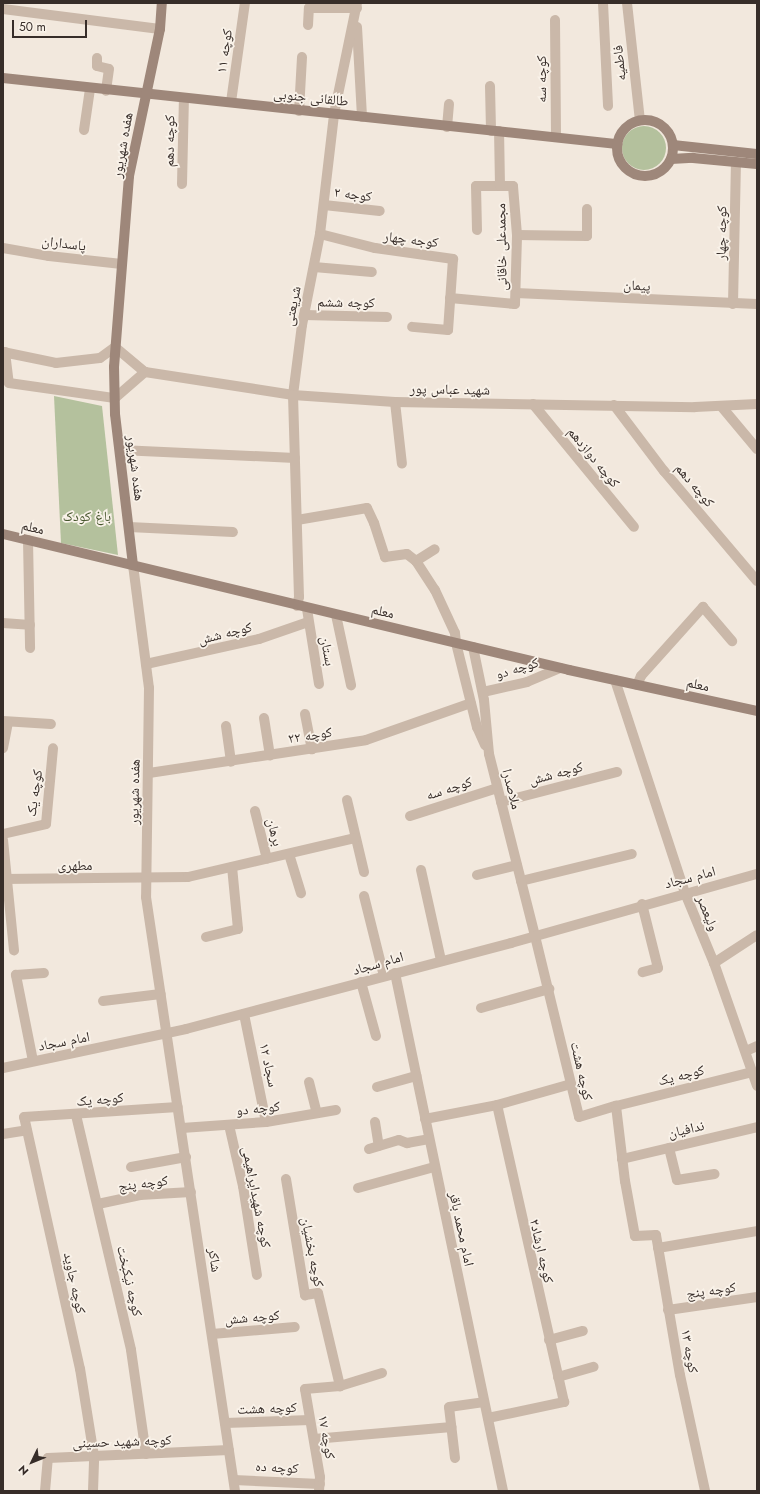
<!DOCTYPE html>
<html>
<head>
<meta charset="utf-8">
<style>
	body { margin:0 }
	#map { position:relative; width:760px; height:1494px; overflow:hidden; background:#f2e8dd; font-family:Jost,"Noto Naskh Arabic",sans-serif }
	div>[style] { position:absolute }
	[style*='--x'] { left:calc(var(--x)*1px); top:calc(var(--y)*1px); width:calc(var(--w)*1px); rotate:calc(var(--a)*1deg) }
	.green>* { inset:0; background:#b4c19d }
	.round { border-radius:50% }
	.minor>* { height:10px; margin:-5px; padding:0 5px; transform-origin:5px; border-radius:5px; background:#cab8a9 }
	.tertiary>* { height:10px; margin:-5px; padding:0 5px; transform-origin:5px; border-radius:5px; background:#cab8a9 }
	.secondary>* { height:10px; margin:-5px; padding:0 5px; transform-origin:5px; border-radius:5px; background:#9e877a }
	.secondary>.ring { margin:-5px; padding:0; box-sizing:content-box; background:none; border:10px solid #9e877a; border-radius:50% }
	span { translate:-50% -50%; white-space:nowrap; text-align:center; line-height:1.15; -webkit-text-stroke:3.5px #f9f2e9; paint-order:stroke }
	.street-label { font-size:14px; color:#372d29 }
	.park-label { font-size:14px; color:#46552d }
	.frame { position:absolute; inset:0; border:4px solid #372d29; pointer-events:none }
	.north { position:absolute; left:12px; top:1442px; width:40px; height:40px; -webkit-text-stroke:3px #f9f2e9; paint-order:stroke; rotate:227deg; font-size:11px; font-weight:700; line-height:16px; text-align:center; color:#372d29 }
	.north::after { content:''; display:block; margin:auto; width:14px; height:18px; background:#372d29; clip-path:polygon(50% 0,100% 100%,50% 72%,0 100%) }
	.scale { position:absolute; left:12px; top:20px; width:75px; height:18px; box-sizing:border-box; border:2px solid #372d29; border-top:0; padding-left:5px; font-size:12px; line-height:14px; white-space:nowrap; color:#372d29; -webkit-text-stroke:3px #f9f2e9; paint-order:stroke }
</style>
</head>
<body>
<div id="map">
	<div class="green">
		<i class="round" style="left:622px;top:126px;width:44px;height:44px"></i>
		<i style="clip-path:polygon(54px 396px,102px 406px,118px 555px,61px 543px)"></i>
	</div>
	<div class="minor">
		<i style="--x:603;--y:3;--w:103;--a:87.2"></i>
		<i style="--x:3;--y:9;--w:158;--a:7.3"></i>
		<i style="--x:555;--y:20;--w:117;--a:89.5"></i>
		<i style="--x:308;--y:25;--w:17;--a:-87"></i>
		<i style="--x:309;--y:8;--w:48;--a:0"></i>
		<i style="--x:357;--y:27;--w:90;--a:86.8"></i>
		<i style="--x:97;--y:58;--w:8;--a:90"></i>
		<i style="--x:97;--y:66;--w:12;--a:14"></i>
		<i style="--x:109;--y:69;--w:22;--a:98"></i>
		<i style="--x:490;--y:86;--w:45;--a:88.7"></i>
		<i style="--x:231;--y:102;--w:100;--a:-82"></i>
		<i style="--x:299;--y:111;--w:54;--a:-86.8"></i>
		<i style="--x:447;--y:127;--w:23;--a:-85"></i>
		<i style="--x:84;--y:130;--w:41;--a:-81.7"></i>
		<i style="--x:182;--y:184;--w:86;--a:-88.7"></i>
		<i style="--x:324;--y:205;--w:56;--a:6.1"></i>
		<i style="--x:477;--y:230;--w:44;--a:-91.3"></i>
		<i style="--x:476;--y:186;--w:24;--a:0"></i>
		<i style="--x:320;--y:234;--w:57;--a:14.3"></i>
		<i style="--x:375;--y:248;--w:79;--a:8"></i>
		<i style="--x:453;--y:259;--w:71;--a:94"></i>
		<i style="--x:448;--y:330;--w:36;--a:-175"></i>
		<i style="--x:517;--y:235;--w:70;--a:0.8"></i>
		<i style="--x:587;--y:236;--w:27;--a:-90"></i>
		<i style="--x:3;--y:248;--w:47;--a:9.9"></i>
		<i style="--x:49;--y:256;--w:73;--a:6.3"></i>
		<i style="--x:314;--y:267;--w:58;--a:4.9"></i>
		<i style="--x:516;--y:293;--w:241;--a:2.6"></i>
		<i style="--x:450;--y:298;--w:65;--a:5.3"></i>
		<i style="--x:515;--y:304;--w:69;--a:-88.3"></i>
		<i style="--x:517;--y:235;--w:49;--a:-94.7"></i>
		<i style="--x:513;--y:186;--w:13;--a:180"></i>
		<i style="--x:500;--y:186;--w:55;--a:-91"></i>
		<i style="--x:733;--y:304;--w:142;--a:-88.8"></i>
		<i style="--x:304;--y:315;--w:83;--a:1.4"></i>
		<i style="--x:3;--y:352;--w:54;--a:11.7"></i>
		<i style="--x:56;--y:363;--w:44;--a:-6.5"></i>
		<i style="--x:100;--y:358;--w:19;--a:-36"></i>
		<i style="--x:5;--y:352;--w:31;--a:83"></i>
		<i style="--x:9;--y:383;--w:107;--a:8.1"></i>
		<i style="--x:293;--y:395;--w:71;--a:-82.7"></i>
		<i style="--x:302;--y:325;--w:93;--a:-78.8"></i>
		<i style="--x:320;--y:234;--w:121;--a:-83.3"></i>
		<i style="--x:334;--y:114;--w:113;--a:-78.3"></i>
		<i style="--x:395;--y:402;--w:62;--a:83.6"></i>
		<i style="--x:533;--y:404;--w:159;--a:50.6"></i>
		<i style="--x:614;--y:405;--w:83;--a:52.9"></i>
		<i style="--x:664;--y:471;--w:144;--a:49.8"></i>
		<i style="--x:721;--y:406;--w:56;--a:50.1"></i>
		<i style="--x:120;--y:450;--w:175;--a:2.6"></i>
		<i style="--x:297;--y:520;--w:71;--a:-9.7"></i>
		<i style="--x:367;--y:508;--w:17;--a:65"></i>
		<i style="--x:374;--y:523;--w:36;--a:72"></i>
		<i style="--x:385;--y:557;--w:22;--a:-8"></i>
		<i style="--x:407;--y:554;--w:11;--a:38"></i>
		<i style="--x:416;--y:561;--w:35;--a:57"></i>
		<i style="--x:435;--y:590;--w:47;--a:65.1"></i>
		<i style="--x:455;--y:633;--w:10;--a:84"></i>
		<i style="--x:129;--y:527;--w:104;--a:2.8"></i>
		<i style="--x:28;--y:540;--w:108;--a:88.9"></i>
		<i style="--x:416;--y:561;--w:22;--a:-32"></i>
		<i style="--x:307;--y:609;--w:76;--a:80.9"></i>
		<i style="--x:336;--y:615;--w:72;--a:77.9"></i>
		<i style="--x:3;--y:623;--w:27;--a:4"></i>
		<i style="--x:146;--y:664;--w:116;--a:-12.5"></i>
		<i style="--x:259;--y:639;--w:52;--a:-19.1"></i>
		<i style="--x:615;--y:680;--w:224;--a:71.8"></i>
		<i style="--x:637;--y:685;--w:10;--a:-66"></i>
		<i style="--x:641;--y:676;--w:93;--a:-48.1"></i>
		<i style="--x:703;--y:607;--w:45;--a:49.5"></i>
		<i style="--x:483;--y:692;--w:45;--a:-12.8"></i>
		<i style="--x:527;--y:682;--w:36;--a:-23"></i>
		<i style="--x:305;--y:714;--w:36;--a:79"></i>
		<i style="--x:264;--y:718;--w:38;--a:81"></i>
		<i style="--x:3;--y:721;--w:48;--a:3.6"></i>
		<i style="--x:226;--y:726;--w:36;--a:82"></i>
		<i style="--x:3;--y:748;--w:26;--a:-79"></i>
		<i style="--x:149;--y:773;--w:219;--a:-8.6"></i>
		<i style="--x:366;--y:740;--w:111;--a:-19.4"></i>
		<i style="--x:347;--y:800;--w:74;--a:76.7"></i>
		<i style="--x:501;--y:802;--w:120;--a:-14.5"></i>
		<i style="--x:255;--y:811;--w:49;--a:76"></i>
		<i style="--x:410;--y:816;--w:91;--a:-17.8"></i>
		<i style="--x:3;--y:834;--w:44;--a:-13.1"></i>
		<i style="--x:46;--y:824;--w:76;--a:-84.7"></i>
		<i style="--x:3;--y:840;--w:111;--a:84.3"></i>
		<i style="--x:289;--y:854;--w:41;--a:72.9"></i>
		<i style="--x:421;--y:870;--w:92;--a:77.5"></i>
		<i style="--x:477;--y:875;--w:41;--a:-14"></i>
		<i style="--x:3;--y:879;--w:185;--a:-0.6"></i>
		<i style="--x:188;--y:877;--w:171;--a:-13.1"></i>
		<i style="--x:521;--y:881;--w:114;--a:-13.7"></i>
		<i style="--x:364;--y:896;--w:82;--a:76"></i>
		<i style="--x:642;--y:904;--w:66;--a:76"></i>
		<i style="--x:658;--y:968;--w:16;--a:165"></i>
		<i style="--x:535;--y:936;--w:186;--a:76.3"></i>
		<i style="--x:579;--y:1117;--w:39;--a:-17"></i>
		<i style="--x:616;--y:1106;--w:76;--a:83.2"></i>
		<i style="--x:625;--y:1181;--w:56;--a:79.7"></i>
		<i style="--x:635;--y:1236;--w:21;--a:-3"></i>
		<i style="--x:656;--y:1235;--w:142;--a:80.3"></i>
		<i style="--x:680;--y:1375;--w:119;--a:77.8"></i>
		<i style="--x:206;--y:937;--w:33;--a:-14"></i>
		<i style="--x:238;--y:929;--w:62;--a:-95.5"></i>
		<i style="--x:714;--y:963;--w:51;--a:-33.1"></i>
		<i style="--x:395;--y:973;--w:529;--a:78.22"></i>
		<i style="--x:361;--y:982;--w:56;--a:74.5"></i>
		<i style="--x:103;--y:1001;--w:58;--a:-6.9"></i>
		<i style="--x:481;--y:1008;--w:71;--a:-15.6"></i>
		<i style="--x:244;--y:1014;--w:110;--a:78.5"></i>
		<i style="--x:746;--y:1051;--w:12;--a:-24"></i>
		<i style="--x:33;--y:1061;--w:88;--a:-101.2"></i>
		<i style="--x:16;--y:975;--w:28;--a:-4"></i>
		<i style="--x:309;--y:1082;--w:32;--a:76"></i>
		<i style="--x:377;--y:1087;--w:41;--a:-15.8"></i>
		<i style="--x:616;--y:1106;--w:140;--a:-14"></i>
		<i style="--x:76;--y:1115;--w:241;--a:76.8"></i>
		<i style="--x:131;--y:1350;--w:105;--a:81.8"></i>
		<i style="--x:425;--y:1119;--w:73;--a:-11"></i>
		<i style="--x:497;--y:1105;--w:77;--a:-15.8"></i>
		<i style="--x:375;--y:1122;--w:24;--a:81"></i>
		<i style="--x:229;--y:1125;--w:63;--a:77.1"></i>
		<i style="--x:243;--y:1186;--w:90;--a:81.1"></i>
		<i style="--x:182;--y:1128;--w:84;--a:-4.1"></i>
		<i style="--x:266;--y:1122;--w:71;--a:-9.7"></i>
		<i style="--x:3;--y:1134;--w:24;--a:-9"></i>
		<i style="--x:669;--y:1148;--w:33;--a:76"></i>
		<i style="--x:677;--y:1180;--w:38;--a:-9"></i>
		<i style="--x:369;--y:1149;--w:31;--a:-17"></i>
		<i style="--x:399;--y:1140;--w:9;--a:21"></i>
		<i style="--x:407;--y:1143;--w:22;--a:-10"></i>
		<i style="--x:622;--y:1159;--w:139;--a:-13.3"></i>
		<i style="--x:131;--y:1167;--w:56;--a:-10.3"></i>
		<i style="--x:286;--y:1179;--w:118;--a:80.7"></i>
		<i style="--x:305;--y:1295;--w:13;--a:-9"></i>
		<i style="--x:318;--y:1293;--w:96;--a:76.7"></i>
		<i style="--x:358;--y:1188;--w:79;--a:-15.4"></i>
		<i style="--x:98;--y:1204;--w:43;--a:-12.1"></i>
		<i style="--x:140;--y:1195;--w:51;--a:-3.4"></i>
		<i style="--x:658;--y:1248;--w:100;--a:-9.7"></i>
		<i style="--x:668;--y:1310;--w:90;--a:-8.3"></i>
		<i style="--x:212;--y:1334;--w:83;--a:-4.8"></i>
		<i style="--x:549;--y:1340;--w:35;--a:-15"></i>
		<i style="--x:558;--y:1377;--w:37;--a:-16"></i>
		<i style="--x:488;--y:1418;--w:78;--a:-11.9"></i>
		<i style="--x:564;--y:1402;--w:304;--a:-102.7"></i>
		<i style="--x:225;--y:1423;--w:85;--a:-2"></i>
		<i style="--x:314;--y:1439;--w:138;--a:-5"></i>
		<i style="--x:455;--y:1458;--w:51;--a:-96.7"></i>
		<i style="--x:449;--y:1407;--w:35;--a:-8"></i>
		<i style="--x:234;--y:1480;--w:86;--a:2.7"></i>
		<i style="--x:45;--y:1491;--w:33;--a:-85"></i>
		<i style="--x:48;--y:1458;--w:181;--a:-2.5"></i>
		<i style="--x:93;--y:1491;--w:35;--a:-88"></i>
		<i style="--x:94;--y:1456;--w:88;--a:-99.1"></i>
		<i style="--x:80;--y:1369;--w:258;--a:-102.5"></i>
		<i style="--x:24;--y:1117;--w:154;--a:-3.7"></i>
		<i style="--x:319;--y:1491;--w:14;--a:-86"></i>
		<i style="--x:320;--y:1477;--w:89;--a:-99.7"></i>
		<i style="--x:305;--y:1389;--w:35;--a:-5"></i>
		<i style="--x:340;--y:1386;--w:44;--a:-17.2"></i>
	</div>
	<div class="tertiary">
		<i style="--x:627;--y:3;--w:118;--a:83.7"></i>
		<i style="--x:115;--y:347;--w:39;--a:40"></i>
		<i style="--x:145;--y:372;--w:150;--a:8.8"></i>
		<i style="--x:293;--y:395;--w:102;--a:3.9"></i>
		<i style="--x:395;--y:402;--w:300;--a:1"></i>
		<i style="--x:695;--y:407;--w:62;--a:-2.8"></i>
		<i style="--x:293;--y:395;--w:202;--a:88.3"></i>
		<i style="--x:299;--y:597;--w:9;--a:103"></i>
		<i style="--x:115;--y:398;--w:40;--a:-41"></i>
		<i style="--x:133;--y:565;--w:124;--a:82.6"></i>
		<i style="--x:149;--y:688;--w:209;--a:90.8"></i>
		<i style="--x:146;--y:897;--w:601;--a:81.48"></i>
		<i style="--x:456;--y:643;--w:87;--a:76"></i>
		<i style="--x:477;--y:727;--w:20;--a:66"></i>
		<i style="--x:473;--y:647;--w:54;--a:78.3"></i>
		<i style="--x:484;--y:700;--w:54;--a:84.7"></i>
		<i style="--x:489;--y:754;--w:188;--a:75.8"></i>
		<i style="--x:685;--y:893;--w:76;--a:67.5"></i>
		<i style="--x:714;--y:963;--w:130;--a:70.7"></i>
		<i style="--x:3;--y:1068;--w:187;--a:-12"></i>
		<i style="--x:186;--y:1029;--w:336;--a:-14.8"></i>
		<i style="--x:511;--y:943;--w:255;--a:-15.7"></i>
	</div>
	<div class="secondary">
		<i style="--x:3;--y:78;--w:618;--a:6.14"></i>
		<i class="ring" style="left:617px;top:120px;width:46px;height:46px"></i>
		<i style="--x:673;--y:145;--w:84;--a:6.1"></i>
		<i style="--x:671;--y:159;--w:22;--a:-3"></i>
		<i style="--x:693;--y:158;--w:64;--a:5.4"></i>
		<i style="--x:3;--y:534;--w:582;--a:13.51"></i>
		<i style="--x:569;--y:670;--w:192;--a:12.3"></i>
		<i style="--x:133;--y:565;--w:152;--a:-96.8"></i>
		<i style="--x:115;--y:414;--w:47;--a:-91.2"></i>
		<i style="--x:114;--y:367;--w:192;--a:-85.5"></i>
		<i style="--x:129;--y:176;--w:150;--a:-78.1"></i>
		<i style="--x:160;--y:29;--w:26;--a:-86"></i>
	</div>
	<div class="street-label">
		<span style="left:224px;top:51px;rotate:-82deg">کوچه ۱۱</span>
		<span style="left:619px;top:63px;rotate:-96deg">فاطمیه</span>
		<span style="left:541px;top:79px;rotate:-90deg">کوچه سه</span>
		<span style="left:311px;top:97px;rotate:6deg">طالقانی جنوبی</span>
		<span style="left:169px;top:141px;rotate:-89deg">کوچه دهم</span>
		<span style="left:122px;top:145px;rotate:-80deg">هفده شهریور</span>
		<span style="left:353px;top:194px;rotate:7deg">کوجه ۲</span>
		<span style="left:721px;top:233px;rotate:-89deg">کوچه چهار</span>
		<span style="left:411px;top:239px;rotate:7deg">کوجه چهار</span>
		<span style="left:64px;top:243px;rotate:7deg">پاسداران</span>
		<span style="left:501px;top:247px;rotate:-91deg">مجمدعلی خاقانی</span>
		<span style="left:637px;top:285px;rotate:3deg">پیمان</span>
		<span style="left:346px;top:302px;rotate:1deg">کوچه ششم</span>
		<span style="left:292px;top:306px;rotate:-79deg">شریعتی</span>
		<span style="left:450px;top:389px;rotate:1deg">شهید عباس پور</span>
		<span style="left:594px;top:457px;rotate:51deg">کوچه دوازدهم</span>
		<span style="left:136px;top:468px;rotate:83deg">هفده شهریور</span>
		<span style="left:695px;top:485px;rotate:50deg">کوچه دهم</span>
		<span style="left:33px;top:527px;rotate:13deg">معلم</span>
		<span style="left:383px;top:611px;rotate:13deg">معلم</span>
		<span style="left:225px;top:633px;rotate:-14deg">کوچه شش</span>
		<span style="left:328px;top:651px;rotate:80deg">بستان</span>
		<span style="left:517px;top:668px;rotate:-17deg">کوچه دو</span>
		<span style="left:698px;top:684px;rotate:12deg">معلم</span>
		<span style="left:310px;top:735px;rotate:-9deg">کوچه ۲۲</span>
		<span style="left:556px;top:773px;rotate:-15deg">کوچه شش</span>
		<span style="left:449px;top:788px;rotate:-18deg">کوچه سه</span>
		<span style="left:512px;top:789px;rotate:76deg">ملاصدرا</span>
		<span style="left:134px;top:792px;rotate:-89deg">هفده شهریور</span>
		<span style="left:34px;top:793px;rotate:-82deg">کوچه یک</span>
		<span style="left:275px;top:832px;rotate:76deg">برهان</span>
		<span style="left:75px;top:865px">مطهری</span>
		<span style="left:690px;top:877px;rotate:-15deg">امام سجاد</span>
		<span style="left:708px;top:913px;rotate:68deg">ولیعصر</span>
		<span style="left:378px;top:963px;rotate:-16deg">امام سجاد</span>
		<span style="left:64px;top:1041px;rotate:-11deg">امام سجاد</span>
		<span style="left:269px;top:1065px;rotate:78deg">سجاد ۱۲</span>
		<span style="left:582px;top:1071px;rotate:77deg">کوچه هشت</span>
		<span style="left:681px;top:1075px;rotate:-14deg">کوچه یک</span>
		<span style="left:100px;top:1099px;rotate:-5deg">کوچه یک</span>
		<span style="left:258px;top:1108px;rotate:-6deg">کوچه دو</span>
		<span style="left:686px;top:1129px;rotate:-13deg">ندافیان</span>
		<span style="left:143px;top:1183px;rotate:-7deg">کوچه پنج</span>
		<span style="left:257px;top:1197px;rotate:79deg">کوچه شهیدایراهیمی</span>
		<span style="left:462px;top:1229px;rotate:78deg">امام محمد باقر</span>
		<span style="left:542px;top:1251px;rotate:77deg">کوچه ارشاد۲</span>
		<span style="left:313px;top:1252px;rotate:79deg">کوچه بخشیان</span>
		<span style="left:215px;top:1260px;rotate:82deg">شاکر</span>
		<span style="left:130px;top:1281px;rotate:77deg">کوچه نیکبخت</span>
		<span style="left:75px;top:1283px;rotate:78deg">کوچه جاوید</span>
		<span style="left:711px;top:1290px;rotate:-8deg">کوچه پنج</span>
		<span style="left:252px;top:1317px;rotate:-5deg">کوچه شش</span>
		<span style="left:690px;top:1351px;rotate:80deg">کوچه ۱۳</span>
		<span style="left:267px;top:1408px;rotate:-2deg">کوچه هشت</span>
		<span style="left:327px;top:1437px;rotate:80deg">کوچه ۱۷</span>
		<span style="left:122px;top:1441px;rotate:-2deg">کوچه شهید حسینی</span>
		<span style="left:277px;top:1467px;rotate:3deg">کوچه ده</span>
	</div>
	<div class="park-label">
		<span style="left:87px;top:516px">باغ کودک</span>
	</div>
	<div class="frame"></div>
	<div class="north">N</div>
	<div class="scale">50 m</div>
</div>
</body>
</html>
